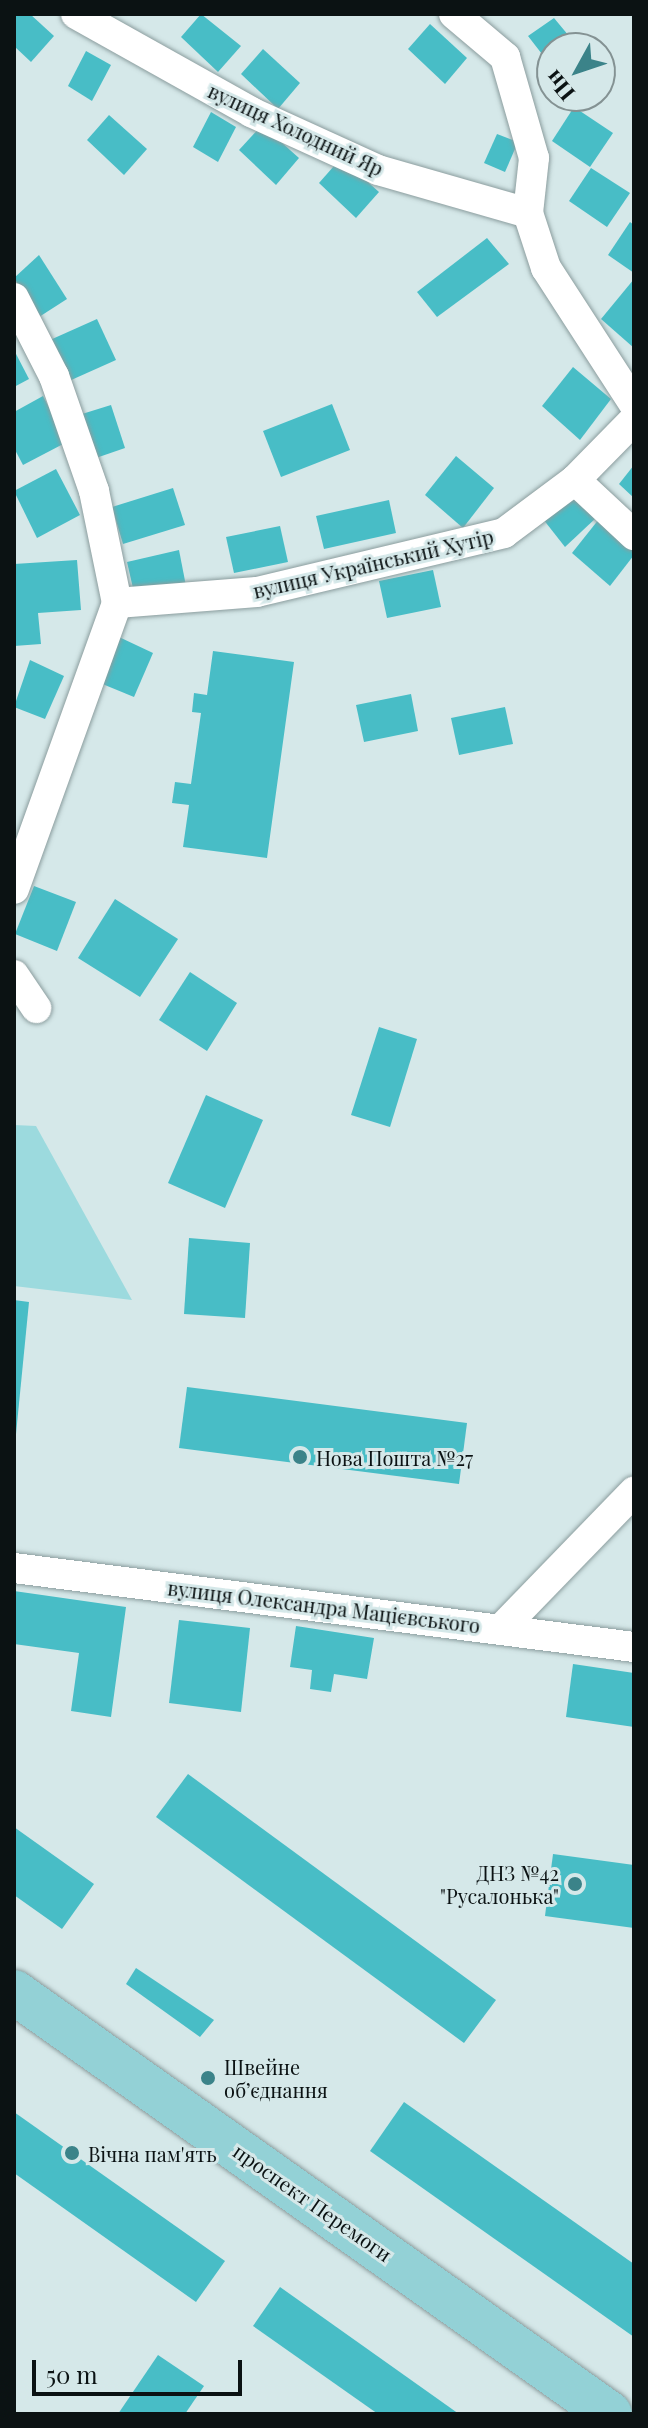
<!DOCTYPE html>
<html>
<head>
<meta charset="utf-8">
<style>
	body { margin:0 }
	#map { position:relative; width:648px; height:2428px; overflow:hidden; background:#d5e8e9; font-family:"Playfair Display",serif }
	div>[style] { position:absolute }
	[style*='--x'] { left:calc(var(--x)*1px); top:calc(var(--y)*1px); width:calc(var(--w)*1px); rotate:calc(var(--a)*1deg) }
	.green>* { inset:0; background:#9cdade }
	.building>* { inset:0; background:#48bdc6 }
	.roads { filter:drop-shadow(0 0 2px #8b9d9e) drop-shadow(0 0 2px #8b9d9e) }
	.street>* { height:30px; margin:-15px; padding:0 15px; transform-origin:15px; border-radius:15px; background:#fff }
	.primary>* { height:44px; margin:-22px; padding:0 22px; transform-origin:22px; border-radius:22px; background:#93d1d6 }
	.dots>* { width:22px; height:22px; translate:-50% -50%; box-sizing:border-box; border:4px solid #d5e8e9; border-radius:50% }
	span { translate:-50% -50%; white-space:nowrap; text-align:center; line-height:1.15; -webkit-text-stroke:6px #d5e8e9; paint-order:stroke }
	.street-label { font-size:20px; color:#0b1213 }
	.poi-label { font-size:20px; color:#0b1213 }
	.left { translate:0 -50%; text-align:left }
	.right { translate:-100% -50%; text-align:right }
	.frame { position:absolute; inset:0; border:16px solid #0b1213; pointer-events:none }
	.north { position:absolute; left:536px; top:32px; width:80px; height:80px; box-sizing:border-box; background:#d5e8e9; border:2px solid #849293; border-radius:50%; rotate:230deg; font-size:22px; font-weight:700; line-height:32px; text-align:center; color:#0b1213 }
	.north::after { content:''; display:block; margin:auto; width:28px; height:36px; background:#3b8389; clip-path:polygon(50% 0,100% 100%,50% 72%,0 100%) }
	.scale { position:absolute; left:32px; top:2360px; width:210px; height:36px; box-sizing:border-box; border:4px solid #0b1213; border-top:0; padding-left:10px; font-size:24px; line-height:28px; white-space:nowrap; color:#0b1213; -webkit-text-stroke:6px #d5e8e9; paint-order:stroke }
</style>
</head>
<body>
<div id="map">
	<div class="green">
		<i style="clip-path:polygon(14px 1125px,36px 1126px,132px 1300px,14px 1286px)"></i>
	</div>
	<div class="building">
		<i style="clip-path:polygon(14px 14px,30px 14px,54px 36px,31px 62px,14px 46px)"></i>
		<i style="clip-path:polygon(201px 14px,241px 46px,218px 72px,181px 37px)"></i>
		<i style="clip-path:polygon(554px 18px,579px 48px,552px 48px,552px 67px,528px 36px)"></i>
		<i style="clip-path:polygon(430px 24px,467px 58px,445px 84px,408px 49px)"></i>
		<i style="clip-path:polygon(263px 49px,300px 83px,278px 109px,241px 74px)"></i>
		<i style="clip-path:polygon(86px 51px,111px 65px,92px 101px,68px 86px)"></i>
		<i style="clip-path:polygon(574px 107px,613px 133px,590px 167px,552px 141px)"></i>
		<i style="clip-path:polygon(211px 112px,236px 127px,218px 162px,193px 147px)"></i>
		<i style="clip-path:polygon(109px 115px,147px 149px,124px 175px,87px 140px)"></i>
		<i style="clip-path:polygon(262px 125px,299px 158px,276px 185px,239px 150px)"></i>
		<i style="clip-path:polygon(497px 134px,518px 142px,505px 172px,484px 163px)"></i>
		<i style="clip-path:polygon(341px 158px,379px 192px,356px 218px,319px 183px)"></i>
		<i style="clip-path:polygon(591px 168px,630px 193px,607px 227px,569px 201px)"></i>
		<i style="clip-path:polygon(630px 222px,634px 225px,634px 273px,608px 255px)"></i>
		<i style="clip-path:polygon(487px 238px,509px 264px,437px 317px,417px 292px)"></i>
		<i style="clip-path:polygon(39px 255px,67px 299px,39px 317px,14px 278px)"></i>
		<i style="clip-path:polygon(634px 279px,634px 348px,601px 319px)"></i>
		<i style="clip-path:polygon(97px 319px,116px 360px,69px 381px,50px 340px)"></i>
		<i style="clip-path:polygon(14px 350px,29px 379px,14px 387px)"></i>
		<i style="clip-path:polygon(573px 367px,611px 399px,580px 440px,542px 406px)"></i>
		<i style="clip-path:polygon(43px 396px,67px 442px,23px 465px,14px 448px,14px 412px)"></i>
		<i style="clip-path:polygon(332px 404px,350px 450px,281px 477px,263px 431px)"></i>
		<i style="clip-path:polygon(111px 405px,125px 448px,96px 458px,82px 414px)"></i>
		<i style="clip-path:polygon(456px 456px,494px 488px,463px 528px,425px 495px)"></i>
		<i style="clip-path:polygon(634px 465px,634px 498px,619px 484px)"></i>
		<i style="clip-path:polygon(56px 469px,80px 515px,37px 538px,14px 491px)"></i>
		<i style="clip-path:polygon(173px 488px,185px 525px,123px 544px,112px 507px)"></i>
		<i style="clip-path:polygon(574px 489px,597px 517px,565px 547px,543px 519px)"></i>
		<i style="clip-path:polygon(389px 500px,396px 533px,324px 549px,316px 516px)"></i>
		<i style="clip-path:polygon(603px 514px,634px 540px,634px 555px,610px 586px,572px 553px)"></i>
		<i style="clip-path:polygon(280px 526px,288px 562px,234px 573px,226px 537px)"></i>
		<i style="clip-path:polygon(179px 550px,186px 586px,135px 597px,127px 562px)"></i>
		<i style="clip-path:polygon(77px 560px,81px 610px,38px 613px,41px 644px,14px 646px,14px 564px)"></i>
		<i style="clip-path:polygon(433px 570px,441px 607px,387px 618px,379px 581px)"></i>
		<i style="clip-path:polygon(119px 637px,153px 653px,134px 697px,100px 683px)"></i>
		<i style="clip-path:polygon(213px 651px,294px 662px,267px 858px,183px 847px,189px 805px,172px 803px,175px 782px,191px 784px,201px 713px,192px 712px,194px 693px,207px 695px)"></i>
		<i style="clip-path:polygon(30px 660px,64px 676px,45px 719px,14px 707px)"></i>
		<i style="clip-path:polygon(411px 694px,418px 731px,364px 742px,356px 705px)"></i>
		<i style="clip-path:polygon(505px 707px,513px 744px,459px 755px,451px 718px)"></i>
		<i style="clip-path:polygon(34px 886px,76px 902px,57px 951px,15px 934px)"></i>
		<i style="clip-path:polygon(115px 899px,178px 939px,140px 997px,78px 958px)"></i>
		<i style="clip-path:polygon(190px 972px,237px 1003px,207px 1051px,159px 1020px)"></i>
		<i style="clip-path:polygon(379px 1027px,417px 1039px,390px 1127px,351px 1115px)"></i>
		<i style="clip-path:polygon(206px 1095px,263px 1120px,225px 1208px,168px 1183px)"></i>
		<i style="clip-path:polygon(189px 1238px,250px 1243px,245px 1318px,184px 1314px)"></i>
		<i style="clip-path:polygon(14px 1300px,29px 1302px,16px 1434px,14px 1434px)"></i>
		<i style="clip-path:polygon(187px 1387px,467px 1423px,459px 1484px,179px 1448px)"></i>
		<i style="clip-path:polygon(14px 1591px,126px 1607px,111px 1717px,71px 1711px,79px 1653px,14px 1644px)"></i>
		<i style="clip-path:polygon(179px 1620px,250px 1628px,241px 1712px,169px 1703px)"></i>
		<i style="clip-path:polygon(296px 1626px,374px 1638px,367px 1679px,334px 1674px,331px 1692px,310px 1689px,312px 1670px,290px 1667px)"></i>
		<i style="clip-path:polygon(573px 1664px,634px 1673px,634px 1727px,566px 1717px)"></i>
		<i style="clip-path:polygon(188px 1774px,496px 2000px,464px 2043px,156px 1817px)"></i>
		<i style="clip-path:polygon(14px 1827px,94px 1884px,62px 1929px,14px 1895px)"></i>
		<i style="clip-path:polygon(553px 1854px,634px 1865px,634px 1928px,545px 1916px)"></i>
		<i style="clip-path:polygon(136px 1968px,214px 2020px,200px 2037px,126px 1984px)"></i>
		<i style="clip-path:polygon(404px 2102px,634px 2264px,634px 2337px,370px 2151px)"></i>
		<i style="clip-path:polygon(14px 2112px,225px 2261px,196px 2302px,14px 2173px)"></i>
		<i style="clip-path:polygon(280px 2287px,459px 2414px,378px 2414px,253px 2326px)"></i>
		<i style="clip-path:polygon(158px 2355px,204px 2386px,185px 2414px,118px 2414px)"></i>
	</div>
	<div class="roads">
		<div class="street">
			<i style="--x:76;--y:14;--w:201;--a:29.2"></i>
			<i style="--x:251;--y:112;--w:140;--a:24.5"></i>
			<i style="--x:378;--y:170;--w:156;--a:16"></i>
			<i style="--x:454;--y:14;--w:67;--a:40.1"></i>
			<i style="--x:505;--y:57;--w:105;--a:74"></i>
			<i style="--x:534;--y:158;--w:55;--a:96.2"></i>
			<i style="--x:528;--y:213;--w:58;--a:71.9"></i>
			<i style="--x:546;--y:268;--w:162;--a:57.1"></i>
			<i style="--x:14;--y:298;--w:88;--a:62.9"></i>
			<i style="--x:54;--y:376;--w:122;--a:70.8"></i>
			<i style="--x:94;--y:491;--w:114;--a:78.4"></i>
			<i style="--x:117;--y:603;--w:304;--a:109.8"></i>
			<i style="--x:575;--y:480;--w:81;--a:43"></i>
			<i style="--x:117;--y:603;--w:140;--a:-4.5"></i>
			<i style="--x:257;--y:592;--w:254;--a:-13.4"></i>
			<i style="--x:504;--y:533;--w:89;--a:-36.7"></i>
			<i style="--x:575;--y:480;--w:84;--a:-45.5"></i>
			<i style="--x:14;--y:975;--w:40;--a:56"></i>
			<i style="--x:14;--y:1568;--w:625;--a:7.26"></i>
			<i style="--x:502;--y:1628;--w:190;--a:-45.9"></i>
		</div>
		<div class="primary">
			<i style="--x:14;--y:1992;--w:730;--a:35.3"></i>
		</div>
	</div>
	<div class="dots">
		<i style="left:300px;top:1457px;background:#3b8389"></i>
		<i style="left:575px;top:1884px;background:#3b8389"></i>
		<i style="left:208px;top:2078px;background:#3b8389"></i>
		<i style="left:72px;top:2153px;background:#3b8389"></i>
	</div>
	<div class="street-label">
		<span style="left:296px;top:129px;rotate:25deg">вулиця Холодний Яр</span>
		<span style="left:373px;top:563px;rotate:-13deg">вулиця Український Хутір</span>
		<span style="left:324px;top:1606px;rotate:7deg">вулиця Олександра Мацієвського</span>
		<span style="left:313px;top:2202px;rotate:35deg">проспект Перемоги</span>
	</div>
	<div class="poi-label">
		<span class="left" style="left:316px;top:1457px">Нова Пошта №27</span>
		<span class="right" style="left:559px;top:1884px">ДНЗ №42<br>"Русалонька"</span>
		<span class="left" style="left:224px;top:2078px">Швейне<br>об’єднання</span>
		<span class="left" style="left:88px;top:2153px">Вічна пам'ять</span>
	</div>
	<div class="frame"></div>
	<div class="north">Пн</div>
	<div class="scale">50 m</div>
</div>
</body>
</html>
